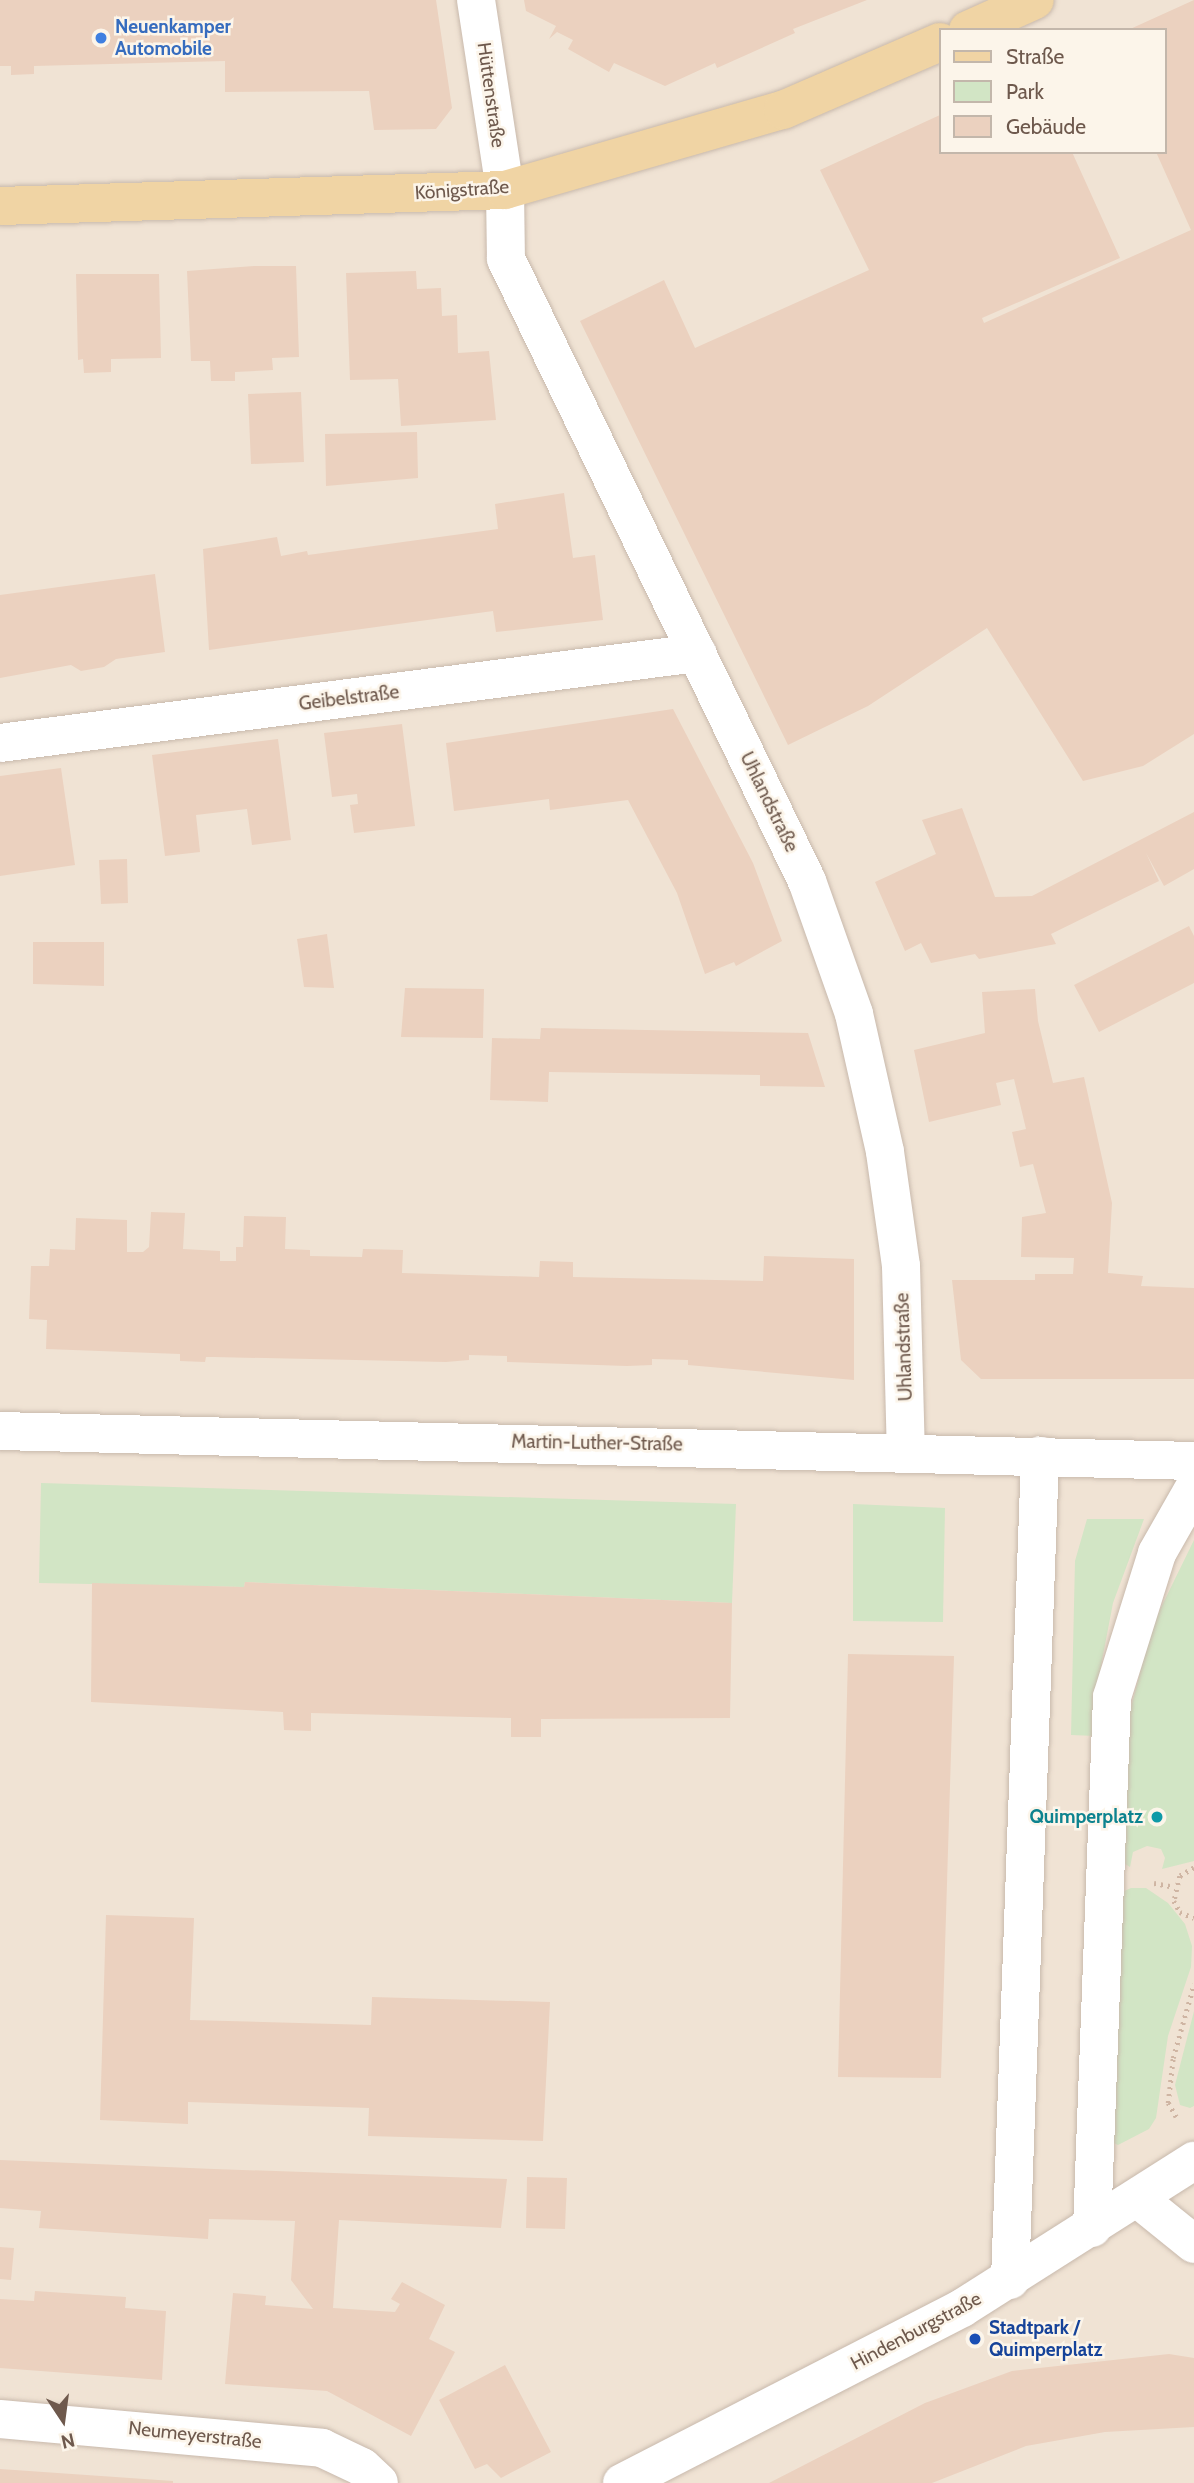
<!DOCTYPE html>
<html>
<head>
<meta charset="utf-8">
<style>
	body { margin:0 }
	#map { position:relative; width:1194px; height:2483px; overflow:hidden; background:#f9f1e4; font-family:Cabin,sans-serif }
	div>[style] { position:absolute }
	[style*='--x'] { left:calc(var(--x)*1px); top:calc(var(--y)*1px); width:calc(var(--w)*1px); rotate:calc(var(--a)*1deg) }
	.residential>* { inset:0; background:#f0e3d4 }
	.green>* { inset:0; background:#d2e5c5 }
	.building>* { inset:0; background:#ebd1bf }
	.path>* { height:4.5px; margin-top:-2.25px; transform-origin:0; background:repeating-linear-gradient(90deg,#cfb5a3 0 2px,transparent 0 7px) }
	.roads { filter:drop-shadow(0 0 2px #c8b9ac) drop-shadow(0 0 2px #c8b9ac) }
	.minor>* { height:38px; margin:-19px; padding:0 19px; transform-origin:19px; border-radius:19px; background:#fff }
	.major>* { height:38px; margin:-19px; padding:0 19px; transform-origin:19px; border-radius:19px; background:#f0d4a4 }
	.dots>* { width:19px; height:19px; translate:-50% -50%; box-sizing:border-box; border:4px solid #fcf5ea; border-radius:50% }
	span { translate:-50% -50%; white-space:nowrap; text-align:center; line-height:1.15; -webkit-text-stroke:5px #fcf5ea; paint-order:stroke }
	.shop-label { font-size:19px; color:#366cbe; font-weight:700 }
	.left { translate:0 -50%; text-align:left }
	.street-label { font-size:19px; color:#6e594d }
	.culture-label { font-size:19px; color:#0d838f; font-weight:700 }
	.right { translate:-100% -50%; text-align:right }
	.transit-label { font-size:19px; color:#164399; font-weight:700 }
	.legend { position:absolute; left:939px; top:28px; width:228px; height:126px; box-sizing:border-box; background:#fcf5ea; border:2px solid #c3b7ab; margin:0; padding:9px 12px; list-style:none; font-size:21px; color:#6e594d }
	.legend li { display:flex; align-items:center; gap:14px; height:35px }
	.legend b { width:35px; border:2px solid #c3b7ab }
	.north { position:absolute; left:28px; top:2385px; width:70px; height:70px; -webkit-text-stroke:5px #fcf5ea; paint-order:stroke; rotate:167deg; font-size:19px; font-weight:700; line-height:28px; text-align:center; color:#6e594d }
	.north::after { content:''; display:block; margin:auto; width:24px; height:32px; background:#6e594d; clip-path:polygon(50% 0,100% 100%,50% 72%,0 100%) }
</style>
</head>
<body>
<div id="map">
	<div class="residential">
		<i style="clip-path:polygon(evenodd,0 0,1194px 0,1194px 2483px,0 2483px,0 0,940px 30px,1164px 30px,1164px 152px,940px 152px,940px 30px)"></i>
	</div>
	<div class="green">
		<i style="clip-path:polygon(41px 1483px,736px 1504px,732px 1603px,245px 1582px,244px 1587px,39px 1583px)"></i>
		<i style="clip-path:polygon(853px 1504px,945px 1508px,943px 1622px,853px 1621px)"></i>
		<i style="clip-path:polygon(1087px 1519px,1144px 1519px,1113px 1603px,1099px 1676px,1096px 1736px,1071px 1735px,1075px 1561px)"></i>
		<i style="clip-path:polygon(1194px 1540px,1194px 1861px,1162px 1869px,1165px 1858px,1161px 1849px,1147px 1846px,1133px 1852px,1130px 1867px,1119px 1860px,1125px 1731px,1152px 1626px)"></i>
		<i style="clip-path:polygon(1131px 1888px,1146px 1888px,1168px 1903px,1185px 1924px,1192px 1946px,1191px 1967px,1168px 2036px,1156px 2118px,1149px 2129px,1118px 2145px,1111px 2142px,1120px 1893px)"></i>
		<i style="clip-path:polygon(1194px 2011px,1194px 2106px,1190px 2108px,1180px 2105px,1175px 2085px)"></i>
	</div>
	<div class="building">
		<i style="clip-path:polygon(0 0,436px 0,452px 108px,436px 129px,374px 130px,369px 91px,225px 92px,225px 61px,34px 66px,34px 74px,11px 75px,11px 66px,0 66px)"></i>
		<i style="clip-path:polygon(524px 0,867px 0,793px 29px,795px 33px,717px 68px,715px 63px,665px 86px,614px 63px,609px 72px,568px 49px,573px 40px,557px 32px,549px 39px,556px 26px,526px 11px)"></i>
		<i style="clip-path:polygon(1194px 0,1194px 734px,1143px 766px,1083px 781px,987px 628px,868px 706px,788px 745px,580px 321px,664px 280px,695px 348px,869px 270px,820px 170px,940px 115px,940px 152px,1072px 152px,1120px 258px,982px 318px,984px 323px,1191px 230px,1156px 152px,1164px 152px,1164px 30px,1128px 30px)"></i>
		<i style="clip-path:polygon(254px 266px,296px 266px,299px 357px,272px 358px,273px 370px,235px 372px,235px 381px,211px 381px,210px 361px,191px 361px,187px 271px)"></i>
		<i style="clip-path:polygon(416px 271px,417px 289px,441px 288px,442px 316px,457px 315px,458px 353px,489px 351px,496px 420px,401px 426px,398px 379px,350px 380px,346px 273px)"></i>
		<i style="clip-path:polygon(76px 274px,159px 274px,161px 358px,111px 359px,111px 372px,84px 373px,83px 359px,78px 360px)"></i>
		<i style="clip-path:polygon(301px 392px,304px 462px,251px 464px,248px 394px)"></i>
		<i style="clip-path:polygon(417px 432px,418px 478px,326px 486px,325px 434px)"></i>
		<i style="clip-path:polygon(564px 493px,573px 558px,595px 555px,603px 620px,496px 632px,493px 611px,209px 650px,203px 549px,277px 537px,281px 556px,307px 551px,308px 555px,498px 529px,495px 504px)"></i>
		<i style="clip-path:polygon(155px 574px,165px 652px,116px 659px,104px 667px,81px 671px,71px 665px,0 678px,0 595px)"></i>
		<i style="clip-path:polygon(673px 709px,753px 863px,782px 941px,736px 966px,734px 962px,705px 974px,677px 893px,628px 800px,550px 810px,549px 799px,454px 811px,446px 743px)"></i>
		<i style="clip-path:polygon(402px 724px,415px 826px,354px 833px,350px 805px,358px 804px,357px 794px,332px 797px,324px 733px)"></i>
		<i style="clip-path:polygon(278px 739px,291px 840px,252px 845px,247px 809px,196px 815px,200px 852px,165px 856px,152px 755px)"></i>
		<i style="clip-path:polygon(61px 768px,75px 865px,0 876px,0 776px)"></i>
		<i style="clip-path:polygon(962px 808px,995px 897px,1032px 896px,1194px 812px,1194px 869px,1164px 886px,1146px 853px,1159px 881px,1051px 934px,1056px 944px,979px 959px,975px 954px,931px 963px,921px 943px,905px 951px,875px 882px,936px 854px,922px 820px)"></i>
		<i style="clip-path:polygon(127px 859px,128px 903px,101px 904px,99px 860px)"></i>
		<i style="clip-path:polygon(1189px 926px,1194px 936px,1194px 983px,1099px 1032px,1074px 985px)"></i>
		<i style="clip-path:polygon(327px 934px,334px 988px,304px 987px,297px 939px)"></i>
		<i style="clip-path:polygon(33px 942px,104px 942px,104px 986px,33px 984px)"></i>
		<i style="clip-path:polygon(405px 988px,484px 989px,483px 1038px,401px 1037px)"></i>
		<i style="clip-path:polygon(1035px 989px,1038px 1021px,1053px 1083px,1084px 1077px,1112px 1203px,1108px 1273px,1143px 1276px,1141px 1286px,1194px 1288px,1194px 1379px,981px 1379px,961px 1360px,952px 1280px,1035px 1280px,1035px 1274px,1073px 1274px,1074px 1258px,1021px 1257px,1022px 1217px,1046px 1213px,1033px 1164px,1020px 1167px,1012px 1132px,1026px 1129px,1014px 1079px,996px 1083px,1001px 1105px,929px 1122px,914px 1050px,985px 1033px,982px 992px)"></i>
		<i style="clip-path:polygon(541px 1028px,808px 1033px,825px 1087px,760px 1086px,760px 1075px,549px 1072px,548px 1102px,490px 1100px,492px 1038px,540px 1039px)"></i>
		<i style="clip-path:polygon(151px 1212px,185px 1213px,183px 1249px,220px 1251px,220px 1261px,236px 1261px,236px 1247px,243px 1247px,244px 1216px,286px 1217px,285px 1249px,310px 1250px,310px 1256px,362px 1257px,363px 1249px,403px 1250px,402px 1273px,539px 1277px,540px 1261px,573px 1262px,573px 1277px,763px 1281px,764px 1256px,854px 1259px,854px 1380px,688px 1365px,688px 1360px,652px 1359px,652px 1365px,627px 1366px,507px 1362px,507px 1356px,469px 1355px,469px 1360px,446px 1362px,214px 1357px,206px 1357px,205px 1362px,180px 1361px,180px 1354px,46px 1349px,47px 1320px,29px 1319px,31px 1266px,49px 1266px,50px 1249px,75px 1250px,76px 1218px,127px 1220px,127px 1252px,143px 1252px,149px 1247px)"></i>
		<i style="clip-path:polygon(245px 1582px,732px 1603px,730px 1718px,541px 1719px,541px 1737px,511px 1737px,511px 1718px,311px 1713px,311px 1731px,284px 1730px,283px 1712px,91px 1702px,92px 1583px,244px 1587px)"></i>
		<i style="clip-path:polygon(848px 1654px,954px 1656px,941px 2078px,838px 2077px)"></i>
		<i style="clip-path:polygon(106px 1915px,194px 1918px,190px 2020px,371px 2025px,372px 1997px,550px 2002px,543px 2141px,368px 2136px,369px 2108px,188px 2102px,188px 2124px,100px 2120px)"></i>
		<i style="clip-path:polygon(0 2160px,214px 2169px,507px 2179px,501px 2228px,339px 2220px,333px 2308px,395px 2312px,400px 2304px,391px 2299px,402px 2282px,445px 2305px,429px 2339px,455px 2352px,411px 2436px,327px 2391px,225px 2384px,233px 2293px,266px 2296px,265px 2305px,313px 2309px,291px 2280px,295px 2221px,209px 2219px,208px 2239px,39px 2228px,41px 2211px,0 2208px)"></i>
		<i style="clip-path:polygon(527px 2177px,567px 2178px,565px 2229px,526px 2228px)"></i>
		<i style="clip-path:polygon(0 2247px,14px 2248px,11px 2280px,0 2279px)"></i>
		<i style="clip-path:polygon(35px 2291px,126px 2297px,125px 2308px,166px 2311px,162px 2380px,0 2368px,0 2299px,34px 2301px)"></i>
		<i style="clip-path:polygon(1169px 2354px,1194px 2358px,1194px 2427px,1105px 2432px,1026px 2446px,932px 2483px,769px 2483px,925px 2403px,1012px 2371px)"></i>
		<i style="clip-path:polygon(505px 2365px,551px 2452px,501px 2478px,487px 2464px,475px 2469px,439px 2400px)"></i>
		<i style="clip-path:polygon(0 2469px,173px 2481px,173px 2483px,0 2483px)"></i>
	</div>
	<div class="path">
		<i style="--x:1194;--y:1868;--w:16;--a:150"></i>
		<i style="--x:1180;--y:1876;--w:26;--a:103"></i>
		<i style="--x:1174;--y:1901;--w:13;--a:61"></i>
		<i style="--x:1180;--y:1912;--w:15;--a:23"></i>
		<i style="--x:1154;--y:1883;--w:20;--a:11"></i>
		<i style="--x:1176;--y:2117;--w:16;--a:-120"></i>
		<i style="--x:1168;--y:2103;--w:45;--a:-83.7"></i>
		<i style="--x:1173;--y:2058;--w:77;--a:-74.2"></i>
	</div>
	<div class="roads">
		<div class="minor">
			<i style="--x:476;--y:0;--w:192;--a:81.3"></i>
			<i style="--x:505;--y:190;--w:69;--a:89.2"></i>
			<i style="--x:506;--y:259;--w:691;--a:64.18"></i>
			<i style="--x:807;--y:881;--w:141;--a:70.5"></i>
			<i style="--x:854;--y:1014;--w:141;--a:77.3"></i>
			<i style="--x:885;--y:1152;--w:115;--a:82"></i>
			<i style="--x:901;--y:1266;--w:186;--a:88.5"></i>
			<i style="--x:0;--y:743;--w:703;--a:-7.36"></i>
			<i style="--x:0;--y:1431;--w:1194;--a:1.44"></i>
			<i style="--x:1137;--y:2198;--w:73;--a:38.9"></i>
			<i style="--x:1092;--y:2228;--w:531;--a:-87.84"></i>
			<i style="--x:1112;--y:1697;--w:151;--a:-72.6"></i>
			<i style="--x:1157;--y:1553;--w:75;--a:-60.4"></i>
			<i style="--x:1010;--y:2280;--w:825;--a:-87.91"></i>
			<i style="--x:0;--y:2419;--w:323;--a:5.1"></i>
			<i style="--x:322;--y:2448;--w:44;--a:25.4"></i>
			<i style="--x:362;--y:2467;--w:23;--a:43"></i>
			<i style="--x:622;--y:2483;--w:382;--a:-27.2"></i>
			<i style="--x:962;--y:2308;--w:275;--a:-32.4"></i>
		</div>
		<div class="major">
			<i style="--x:968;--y:30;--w:73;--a:-24.1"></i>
			<i style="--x:0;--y:206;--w:505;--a:-1.81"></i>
			<i style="--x:505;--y:190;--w:289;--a:-16.1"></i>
			<i style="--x:783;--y:110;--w:171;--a:-23.4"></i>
		</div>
	</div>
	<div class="dots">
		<i style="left:101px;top:38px;background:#3f7fe0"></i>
		<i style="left:1157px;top:1817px;background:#0f9aa8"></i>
		<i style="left:975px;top:2339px;background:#1a4fb4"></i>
	</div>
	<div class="shop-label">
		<span class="left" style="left:115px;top:38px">Neuenkamper<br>Automobile</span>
	</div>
	<div class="street-label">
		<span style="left:491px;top:95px;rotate:82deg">Hüttenstraße</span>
		<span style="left:462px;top:190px;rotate:-4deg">Königstraße</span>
		<span style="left:349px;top:698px;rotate:-7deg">Geibelstraße</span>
		<span style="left:769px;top:802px;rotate:64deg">Uhlandstraße</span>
		<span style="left:904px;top:1347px;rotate:-92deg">Uhlandstraße</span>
		<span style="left:597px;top:1443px;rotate:1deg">Martin-Luther-Straße</span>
		<span style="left:916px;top:2331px;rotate:-28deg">Hindenburgstraße</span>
		<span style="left:195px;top:2435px;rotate:6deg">Neumeyerstraße</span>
	</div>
	<div class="culture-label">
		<span class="right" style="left:1143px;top:1817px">Quimperplatz</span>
	</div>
	<div class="transit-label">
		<span class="left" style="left:989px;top:2339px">Stadtpark /<br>Quimperplatz</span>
	</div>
	<ul class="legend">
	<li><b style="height:9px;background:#f0d4a4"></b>Straße</li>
	<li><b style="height:19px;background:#d2e5c5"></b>Park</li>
	<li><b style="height:19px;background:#ebd1bf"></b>Gebäude</li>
	</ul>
	<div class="north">N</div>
</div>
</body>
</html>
